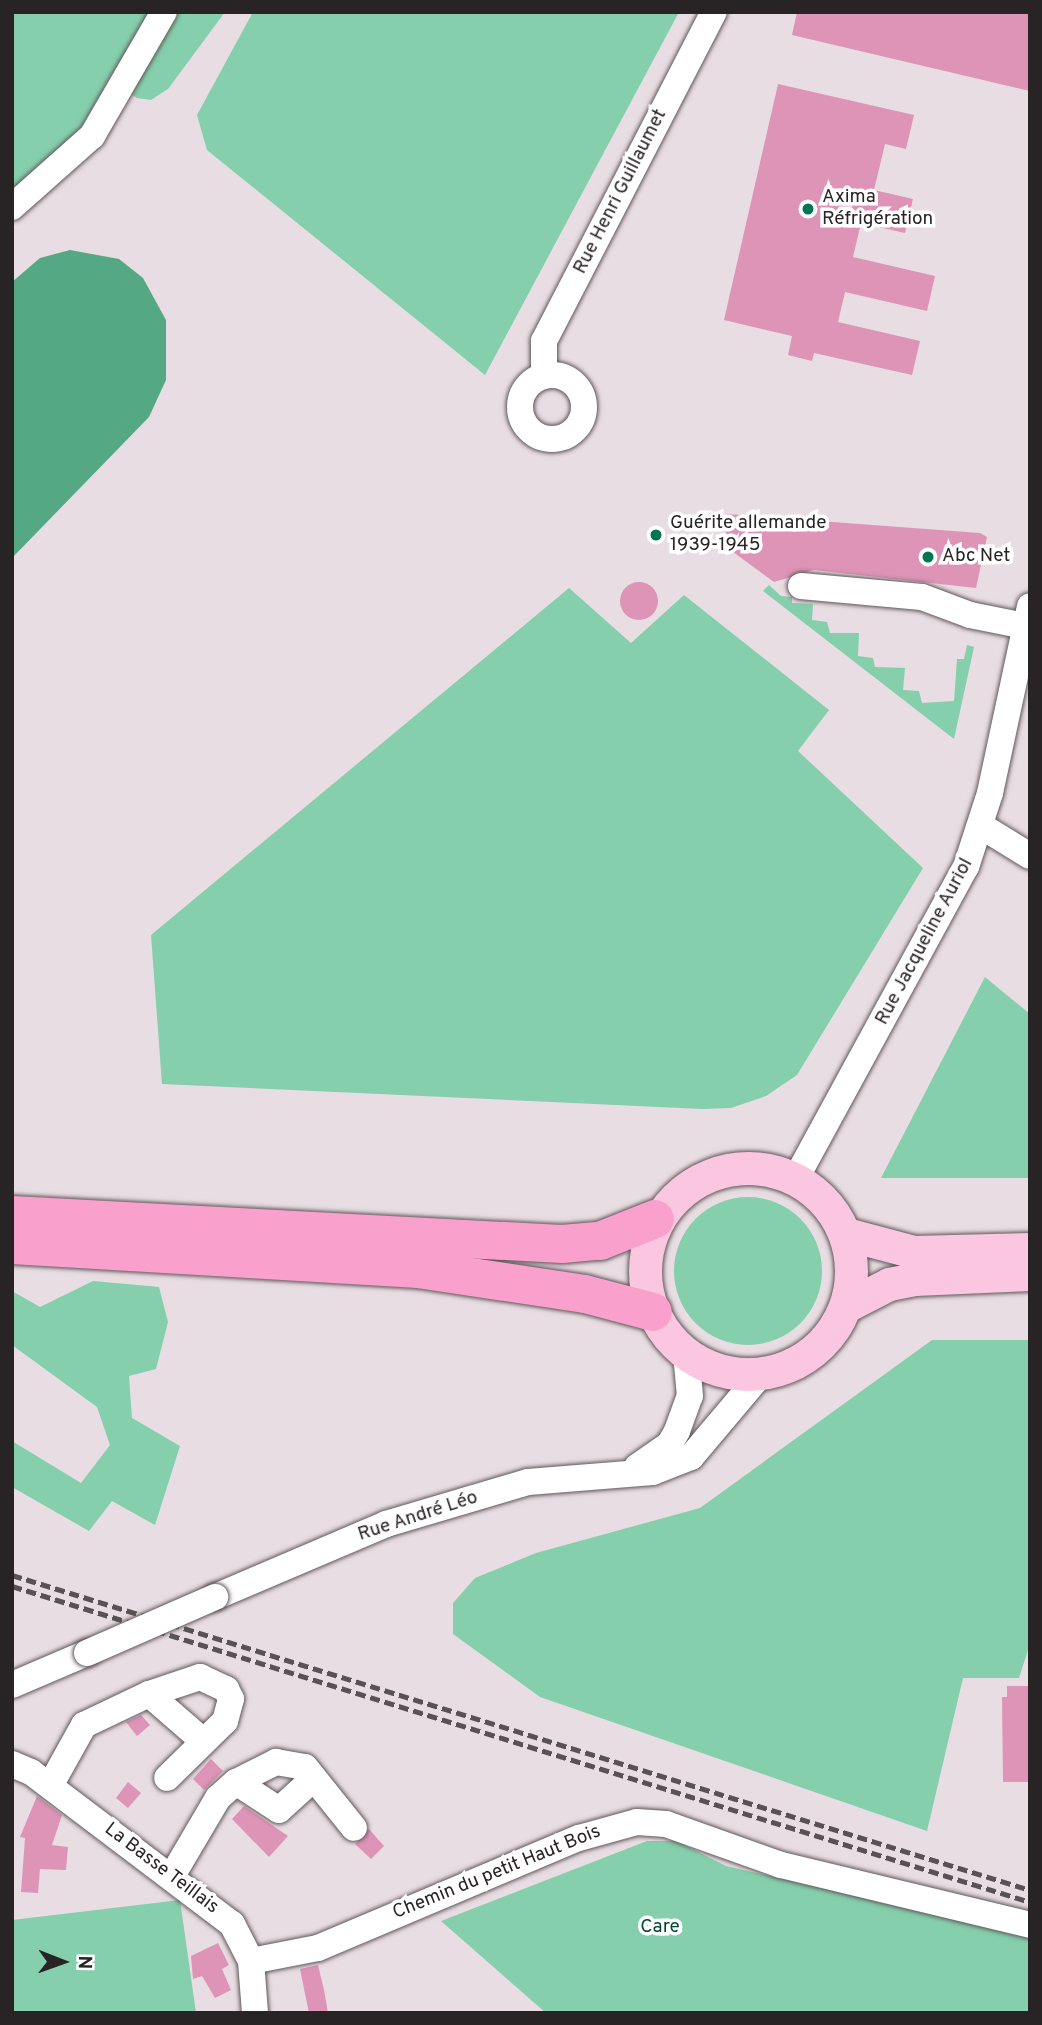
<!DOCTYPE html>
<html>
<head>
<meta charset="utf-8">
<style>
	body { margin:0 }
	#map { position:relative; width:1042px; height:2025px; overflow:hidden; background:#e8dde2; font-family:Overpass,sans-serif }
	div>[style] { position:absolute }
	[style*='--x'] { left:calc(var(--x)*1px); top:calc(var(--y)*1px); width:calc(var(--w)*1px); rotate:calc(var(--a)*1deg) }
	.green>* { inset:0; background:#85cfac }
	.round { border-radius:50% }
	.water>* { inset:0; background:#55a884 }
	.building>* { inset:0; background:#dd94b7 }
	.roads { filter:drop-shadow(0 0 2px #60575b) drop-shadow(0 0 2px #60575b) }
	.minor>* { height:26px; margin:-13px; padding:0 13px; transform-origin:13px; border-radius:13px; background:#fff }
	.minor>.ring { margin:-13px; padding:0; box-sizing:content-box; background:none; border:26px solid #fff; border-radius:50% }
	.major>* { height:33px; margin:-16.5px; padding:0 16.5px; transform-origin:16.5px; border-radius:16.5px; background:#fbc6e0 }
	.major>.ring { margin:-16.5px; padding:0; box-sizing:content-box; background:none; border:33px solid #fbc6e0; border-radius:50% }
	.highway>* { height:38px; margin:-19px; padding:0 19px; transform-origin:19px; border-radius:19px; background:#f9a0cc }
	.rail>* { height:5px; margin-top:-2.5px; transform-origin:0; background:repeating-linear-gradient(90deg,#585254 0 10px,transparent 0 15px) }
	.bridges { filter:drop-shadow(0 0 2px #60575b) drop-shadow(0 0 2px #60575b) }
	.minor-bridge>* { height:26px; margin:-13px; padding:0 13px; transform-origin:13px; border-radius:13px; background:#fff }
	.dots>* { width:19px; height:19px; translate:-50% -50%; box-sizing:border-box; border:4px solid #fff; border-radius:50% }
	span { translate:-50% -50%; white-space:nowrap; text-align:center; line-height:1.15; -webkit-text-stroke:7px #fff; paint-order:stroke }
	.street-label { font-size:19px; color:#282425 }
	.poi-label { font-size:19px; color:#282425 }
	.left { translate:0 -50%; text-align:left }
	.park-label { font-size:19px; color:#004830 }
	.frame { position:absolute; inset:0; border:14px solid #282425; pointer-events:none }
	.north { position:absolute; left:28px; top:1927px; width:70px; height:70px; -webkit-text-stroke:5px #fff; paint-order:stroke; rotate:91deg; font-size:19px; font-weight:700; line-height:28px; text-align:center; color:#282425 }
	.north::after { content:''; display:block; margin:auto; width:24px; height:32px; background:#282425; clip-path:polygon(50% 0,100% 100%,50% 72%,0 100%) }
</style>
</head>
<body>
<div id="map">
	<div class="green">
		<i style="clip-path:polygon(12px 12px,158px 12px,92px 127px,12px 198px)"></i>
		<i style="clip-path:polygon(176px 12px,225px 12px,168px 89px,151px 100px,137px 98px,130px 94px)"></i>
		<i style="clip-path:polygon(253px 12px,679px 12px,485px 375px,207px 150px,197px 115px)"></i>
		<i style="clip-path:polygon(769px 585px,781px 596px,792px 597px,792px 603px,813px 604px,812px 620px,827px 622px,830px 633px,859px 633px,858px 656px,873px 658px,875px 667px,905px 668px,903px 690px,919px 691px,922px 703px,954px 701px,957px 659px,964px 659px,967px 645px,974px 647px,954px 739px,763px 591px)"></i>
		<i style="clip-path:polygon(569px 588px,631px 643px,684px 595px,829px 710px,798px 751px,923px 868px,797px 1075px,766px 1096px,731px 1108px,702px 1109px,162px 1084px,151px 935px)"></i>
		<i style="clip-path:polygon(985px 977px,1030px 1014px,1030px 1178px,881px 1178px)"></i>
		<i class="round" style="left:674px;top:1197px;width:148px;height:148px"></i>
		<i style="clip-path:polygon(93px 1281px,159px 1287px,168px 1322px,156px 1369px,129px 1376px,132px 1418px,180px 1446px,155px 1525px,112px 1501px,89px 1531px,12px 1487px,12px 1441px,81px 1483px,110px 1445px,97px 1407px,12px 1345px,12px 1291px,40px 1307px)"></i>
		<i style="clip-path:polygon(932px 1340px,1030px 1340px,1030px 1644px,1019px 1678px,963px 1678px,927px 1831px,540px 1697px,453px 1634px,453px 1603px,475px 1578px,536px 1553px,700px 1508px)"></i>
		<i style="clip-path:polygon(647px 1841px,676px 1841px,726px 1866px,1030px 1936px,1030px 2013px,546px 2013px,441px 1921px)"></i>
		<i style="clip-path:polygon(180px 1900px,196px 2013px,12px 2013px,12px 1920px)"></i>
	</div>
	<div class="water">
		<i style="clip-path:polygon(70px 250px,119px 259px,143px 278px,166px 320px,166px 380px,149px 417px,12px 558px,12px 282px,40px 258px)"></i>
	</div>
	<div class="building">
		<i style="clip-path:polygon(797px 12px,1030px 14px,1030px 91px,792px 35px)"></i>
		<i style="clip-path:polygon(778px 84px,914px 115px,906px 149px,885px 144px,874px 190px,913px 199px,905px 233px,861px 223px,853px 257px,935px 276px,927px 311px,845px 292px,838px 322px,920px 341px,912px 375px,814px 353px,812px 361px,788px 355px,792px 336px,724px 320px)"></i>
		<i style="clip-path:polygon(727px 514px,980px 533px,987px 537px,976px 588px,814px 570px,774px 582px,725px 546px)"></i>
		<i class="round" style="left:620px;top:582px;width:38px;height:38px"></i>
		<i style="clip-path:polygon(1007px 1686px,1030px 1686px,1030px 1782px,1003px 1782px,1002px 1697px,1007px 1697px)"></i>
		<i style="clip-path:polygon(141px 1715px,150px 1725px,137px 1736px,126px 1722px)"></i>
		<i style="clip-path:polygon(211px 1759px,223px 1771px,204px 1790px,193px 1779px)"></i>
		<i style="clip-path:polygon(128px 1782px,141px 1793px,128px 1808px,116px 1798px)"></i>
		<i style="clip-path:polygon(37px 1796px,62px 1815px,52px 1845px,68px 1847px,66px 1870px,40px 1869px,38px 1893px,21px 1892px,25px 1838px,20px 1837px)"></i>
		<i style="clip-path:polygon(244px 1806px,288px 1836px,269px 1857px,232px 1819px)"></i>
		<i style="clip-path:polygon(369px 1829px,384px 1846px,371px 1859px,355px 1844px)"></i>
		<i style="clip-path:polygon(218px 1943px,229px 1965px,222px 1969px,231px 1990px,215px 1998px,202px 1976px,193px 1979px,191px 1956px)"></i>
		<i style="clip-path:polygon(318px 1965px,324px 1990px,328px 2013px,309px 2013px,300px 1969px)"></i>
	</div>
	<div class="roads">
		<div class="minor">
			<i style="--x:12;--y:207;--w:107;--a:-41.6"></i>
			<i style="--x:92;--y:136;--w:143;--a:-59.9"></i>
			<i class="ring" style="left:520px;top:375px;width:38px;height:38px"></i>
			<i style="--x:544;--y:376;--w:35;--a:-90"></i>
			<i style="--x:544;--y:341;--w:370;--a:-62.7"></i>
			<i style="--x:801;--y:586;--w:121;--a:5.2"></i>
			<i style="--x:922;--y:597;--w:51;--a:20.6"></i>
			<i style="--x:970;--y:615;--w:56;--a:11.3"></i>
			<i style="--x:981;--y:826;--w:57;--a:31.5"></i>
			<i style="--x:795;--y:1180;--w:357;--a:-61.4"></i>
			<i style="--x:966;--y:867;--w:78;--a:-72"></i>
			<i style="--x:990;--y:793;--w:191;--a:-77.9"></i>
			<i style="--x:637;--y:1467;--w:39;--a:-35"></i>
			<i style="--x:669;--y:1445;--w:16;--a:-60"></i>
			<i style="--x:677;--y:1431;--w:37;--a:-70"></i>
			<i style="--x:690;--y:1396;--w:42;--a:-95.4"></i>
			<i style="--x:215;--y:1597;--w:186;--a:-23.1"></i>
			<i style="--x:386;--y:1524;--w:148;--a:-16.5"></i>
			<i style="--x:528;--y:1482;--w:125;--a:-4.6"></i>
			<i style="--x:653;--y:1472;--w:41;--a:-21.5"></i>
			<i style="--x:691;--y:1457;--w:110;--a:-49.8"></i>
			<i style="--x:12;--y:1685;--w:82;--a:-23.1"></i>
			<i style="--x:149;--y:1694;--w:54;--a:-18.4"></i>
			<i style="--x:200;--y:1677;--w:29;--a:25"></i>
			<i style="--x:226;--y:1689;--w:11;--a:63"></i>
			<i style="--x:231;--y:1699;--w:23;--a:105"></i>
			<i style="--x:225;--y:1721;--w:81;--a:135.5"></i>
			<i style="--x:12;--y:1764;--w:21;--a:23"></i>
			<i style="--x:31;--y:1772;--w:252;--a:37.1"></i>
			<i style="--x:232;--y:1924;--w:42;--a:62.8"></i>
			<i style="--x:251;--y:1961;--w:52;--a:85.6"></i>
			<i style="--x:236;--y:1782;--w:51;--a:33.1"></i>
			<i style="--x:279;--y:1810;--w:47;--a:-42.4"></i>
			<i style="--x:50;--y:1786;--w:70;--a:-60.9"></i>
			<i style="--x:84;--y:1725;--w:72;--a:-25.5"></i>
			<i style="--x:149;--y:1694;--w:72;--a:41"></i>
			<i style="--x:172;--y:1876;--w:91;--a:-59.5"></i>
			<i style="--x:218;--y:1798;--w:24;--a:-42"></i>
			<i style="--x:236;--y:1782;--w:45;--a:-26.6"></i>
			<i style="--x:276;--y:1762;--w:29;--a:10"></i>
			<i style="--x:305;--y:1767;--w:78;--a:51.2"></i>
			<i style="--x:251;--y:1961;--w:68;--a:-11"></i>
			<i style="--x:318;--y:1948;--w:283;--a:-22.9"></i>
			<i style="--x:579;--y:1838;--w:60;--a:-15.4"></i>
			<i style="--x:637;--y:1822;--w:29;--a:4"></i>
			<i style="--x:666;--y:1824;--w:122;--a:19.6"></i>
			<i style="--x:781;--y:1865;--w:256;--a:13.5"></i>
		</div>
		<div class="major">
			<i class="ring" style="left:645px;top:1168px;width:173px;height:173px"></i>
			<i style="--x:846;--y:1234;--w:70;--a:14.8"></i>
			<i style="--x:914;--y:1252;--w:116;--a:-1.5"></i>
			<i style="--x:846;--y:1306;--w:48;--a:-27.1"></i>
			<i style="--x:889;--y:1284;--w:26;--a:-11"></i>
			<i style="--x:915;--y:1279;--w:115;--a:-2.5"></i>
		</div>
		<div class="highway">
			<i style="--x:12;--y:1215;--w:551;--a:3.02"></i>
			<i style="--x:562;--y:1244;--w:38;--a:-5"></i>
			<i style="--x:600;--y:1241;--w:59;--a:-21.8"></i>
			<i style="--x:12;--y:1245;--w:407;--a:3.4"></i>
			<i style="--x:418;--y:1269;--w:169;--a:8.5"></i>
			<i style="--x:585;--y:1294;--w:70;--a:14.8"></i>
		</div>
	</div>
	<div class="rail">
		<i style="--x:12;--y:1575;--w:1066;--a:17.19"></i>
		<i style="--x:12;--y:1586;--w:1066;--a:17.24"></i>
	</div>
	<div class="bridges">
		<div class="minor-bridge">
			<i style="--x:87;--y:1653;--w:140;--a:-23.6"></i>
		</div>
	</div>
	<div class="dots">
		<i style="left:808px;top:209px;background:#007652"></i>
		<i style="left:656px;top:535px;background:#007652"></i>
		<i style="left:928px;top:557px;background:#007652"></i>
	</div>
	<div class="street-label">
		<span style="left:621px;top:192px;rotate:-63deg">Rue Henri Guillaumet</span>
		<span style="left:925px;top:942px;rotate:-62deg">Rue Jacqueline Auriol</span>
		<span style="left:418px;top:1517px;rotate:-18deg">Rue André Léo</span>
		<span style="left:161px;top:1869px;rotate:37deg">La Basse Teillais</span>
		<span style="left:497px;top:1873px;rotate:-22deg">Chemin du petit Haut Bois</span>
	</div>
	<div class="poi-label">
		<span class="left" style="left:822px;top:209px">Axima<br>Réfrigération</span>
		<span class="left" style="left:670px;top:535px">Guérite allemande<br>1939-1945</span>
		<span class="left" style="left:942px;top:557px">Abc Net</span>
	</div>
	<div class="park-label">
		<span style="left:660px;top:1928px">Care</span>
	</div>
	<div class="frame"></div>
	<div class="north">N</div>
</div>
</body>
</html>
